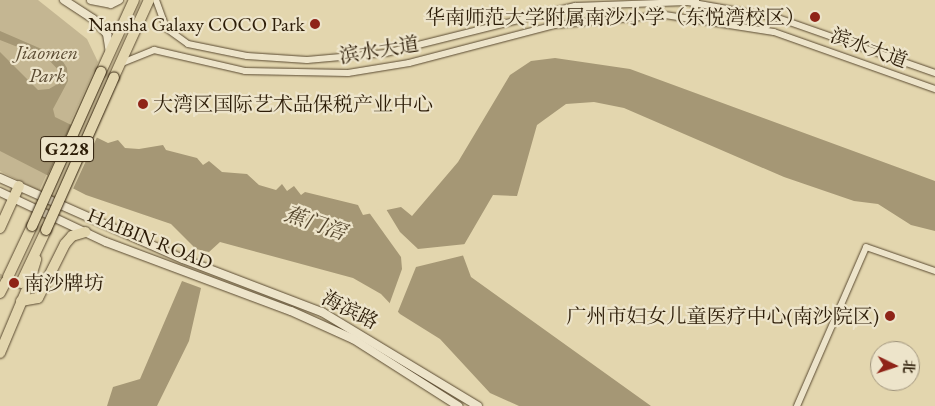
<!DOCTYPE html>
<html>
<head>
<meta charset="utf-8">
<style>
	body { margin:0 }
	#map { position:relative; width:935px; height:406px; overflow:hidden; background:#e3d6ae; font-family:"EB Garamond","Noto Serif SC",serif }
	div>[style] { position:absolute }
	[style*='--x'] { left:calc(var(--x)*1px); top:calc(var(--y)*1px); width:calc(var(--w)*1px); rotate:calc(var(--a)*1deg) }
	.green>* { inset:0; background:#c4b692 }
	.water>* { inset:0; background:#a59775 }
	.pier>* { inset:0; background:#e3d6ae }
	.trunk-tunnel>* { height:10px; margin-top:-5px; transform-origin:0; background:repeating-linear-gradient(90deg,#beb18d 0 10px,transparent 0 15px) }
	.roads { filter:drop-shadow(0 0 1px #5a4a31) drop-shadow(0 0 1px #5a4a31) }
	.minor>* { height:6px; margin:-3px; padding:0 3px; transform-origin:3px; border-radius:3px; background:#ede4ca }
	.tertiary>* { height:8px; margin:-4px; padding:0 4px; transform-origin:4px; border-radius:4px; background:#ede4ca }
	.trunk>* { height:10px; margin:-5px; padding:0 5px; transform-origin:5px; border-radius:5px; background:#e3d6ae }
	.bridges { filter:drop-shadow(0 0 1px #2c1c07) drop-shadow(0 0 1px #2c1c07) }
	.trunk-bridge>* { height:10px; margin:-5px; padding:0 5px; transform-origin:5px; border-radius:5px; background:#e3d6ae }
	.dots>* { width:14px; height:14px; translate:-50% -50%; box-sizing:border-box; border:2px solid #ede4ca; border-radius:50% }
	span { translate:-50% -50%; white-space:nowrap; text-align:center; line-height:1.15; -webkit-text-stroke:4.5px #ede4ca; paint-order:stroke }
	.shield-label span { padding:1px 4px; background:#ede4ca; border:1px solid; border-radius:4px; -webkit-text-stroke-width:0 }
	.shield-label { font-size:19px; color:#2c1c07; font-weight:700 }
	.poi-label { font-size:20px; color:#2c1c07 }
	.right { translate:-100% -50%; text-align:right }
	.left { translate:0 -50%; text-align:left }
	.street-label { font-size:20px; color:#2c1c07 }
	.park-label { font-size:20px; color:#5a4a31; font-style:italic }
	.water-label { font-size:21px; color:#56472e; font-style:italic }
	.north { position:absolute; left:870px; top:341px; width:50px; height:50px; box-sizing:border-box; background:#ede4ca; border:1px solid #a0947c; border-radius:50%; rotate:94deg; font-size:14px; font-weight:700; line-height:20px; text-align:center; color:#2c1c07 }
	.north::after { content:''; display:block; margin:auto; width:18px; height:22px; background:#8f2418; clip-path:polygon(50% 0,100% 100%,50% 72%,0 100%) }
</style>
</head>
<body>
<div id="map">
	<div class="green">
		<i style="clip-path:polygon(0 0,38px 0,87px 39px,98px 62px,39px 191px,0 171px)"></i>
	</div>
	<div class="water">
		<i style="clip-path:polygon(0 31px,60px 57px,67px 68px,68px 81px,53px 109px,55px 117px,108px 143px,118px 140px,125px 148px,139px 149px,163px 145px,166px 150px,197px 158px,203px 165px,209px 161px,222px 172px,247px 174px,259px 185px,276px 190px,282px 184px,287px 191px,294px 186px,301px 195px,305px 192px,358px 205px,363px 215px,401px 207px,412px 216px,458px 162px,510px 75px,531px 61px,555px 58px,630px 69px,935px 181px,935px 231px,911px 225px,878px 204px,854px 201px,784px 177px,624px 108px,594px 102px,566px 104px,537px 125px,517px 196px,493px 195px,461px 250px,471px 277px,651px 406px,519px 406px,490px 393px,440px 339px,400px 314px,381px 294px,353px 278px,220px 242px,209px 252px,196px 249px,171px 224px,86px 195px,0 151px,0 52px,38px 90px,49px 89px,61px 82px,62px 74px,48px 59px,0 40px)"></i>
		<i style="clip-path:polygon(182px 281px,201px 288px,189px 341px,157px 406px,107px 406px,113px 387px,140px 379px)"></i>
	</div>
	<div class="pier">
		<i style="clip-path:polygon(72px 123px,98px 135px,72px 191px,46px 179px)"></i>
		<i style="clip-path:polygon(386px 209px,400px 232px,418px 249px,466px 244px,465px 255px,416px 267px,397px 314px,389px 305px,402px 269px,401px 257px,368px 211px)"></i>
	</div>
	<div class="trunk-tunnel">
		<i style="--x:0;--y:278;--w:4;--a:-63"></i>
	</div>
	<div class="roads">
		<div class="minor">
			<i style="--x:156;--y:0;--w:30;--a:70"></i>
			<i style="--x:166;--y:28;--w:27;--a:36"></i>
			<i style="--x:188;--y:44;--w:60;--a:11.5"></i>
			<i style="--x:247;--y:56;--w:60;--a:3.8"></i>
			<i style="--x:307;--y:60;--w:79;--a:-5.1"></i>
			<i style="--x:386;--y:53;--w:195;--a:-14"></i>
			<i style="--x:575;--y:6;--w:113;--a:-2"></i>
			<i style="--x:688;--y:2;--w:91;--a:10.1"></i>
			<i style="--x:778;--y:18;--w:166;--a:19.3"></i>
			<i style="--x:694;--y:17;--w:17;--a:-83"></i>
			<i style="--x:122;--y:63;--w:35;--a:-22"></i>
			<i style="--x:154;--y:50;--w:93;--a:13"></i>
			<i style="--x:245;--y:71;--w:103;--a:1.1"></i>
			<i style="--x:348;--y:73;--w:62;--a:-9.3"></i>
			<i style="--x:409;--y:63;--w:151;--a:-14.6"></i>
			<i style="--x:555;--y:25;--w:110;--a:-5.2"></i>
			<i style="--x:665;--y:15;--w:110;--a:8.9"></i>
			<i style="--x:774;--y:32;--w:171;--a:19.5"></i>
			<i style="--x:797;--y:406;--w:173;--a:-66.5"></i>
			<i style="--x:866;--y:247;--w:73;--a:19.2"></i>
		</div>
		<div class="tertiary">
			<i style="--x:64;--y:0;--w:35;--a:33"></i>
			<i style="--x:93;--y:19;--w:21;--a:47"></i>
			<i style="--x:107;--y:34;--w:18;--a:81"></i>
			<i style="--x:91;--y:0;--w:20;--a:11"></i>
			<i style="--x:111;--y:4;--w:9;--a:-27"></i>
			<i style="--x:0;--y:178;--w:200;--a:23.9"></i>
			<i style="--x:183;--y:259;--w:149;--a:20.9"></i>
			<i style="--x:322;--y:312;--w:182;--a:31.1"></i>
			<i style="--x:0;--y:192;--w:117;--a:25.3"></i>
			<i style="--x:106;--y:242;--w:197;--a:20.5"></i>
			<i style="--x:291;--y:311;--w:68;--a:24.3"></i>
			<i style="--x:353;--y:339;--w:125;--a:32.5"></i>
		</div>
		<div class="trunk">
			<i style="--x:101;--y:72;--w:79;--a:-65.4"></i>
			<i style="--x:114;--y:77;--w:85;--a:-65.6"></i>
			<i style="--x:0;--y:228;--w:46;--a:-65.7"></i>
			<i style="--x:8;--y:277;--w:56;--a:-64.8"></i>
			<i style="--x:21;--y:283;--w:59;--a:-64.7"></i>
			<i style="--x:28;--y:286;--w:28;--a:-73"></i>
			<i style="--x:0;--y:293;--w:13;--a:-63"></i>
			<i style="--x:21;--y:301;--w:17;--a:-10"></i>
			<i style="--x:38;--y:298;--w:60;--a:-63.4"></i>
			<i style="--x:65;--y:244;--w:11;--a:-49"></i>
			<i style="--x:72;--y:236;--w:14;--a:-17"></i>
			<i style="--x:0;--y:353;--w:67;--a:-67.2"></i>
		</div>
	</div>
	<div class="bridges">
		<div class="trunk-bridge">
			<i style="--x:32;--y:226;--w:169;--a:-65.9"></i>
			<i style="--x:46;--y:230;--w:167;--a:-66"></i>
		</div>
	</div>
	<div class="dots">
		<i style="left:815px;top:17px;background:#8f2418"></i>
		<i style="left:315px;top:24px;background:#8f2418"></i>
		<i style="left:143px;top:104px;background:#8f2418"></i>
		<i style="left:14px;top:283px;background:#8f2418"></i>
		<i style="left:890px;top:316px;background:#8f2418"></i>
	</div>
	<div class="shield-label">
		<span style="left:67px;top:149px">G228</span>
	</div>
	<div class="poi-label">
		<span class="right" style="left:805px;top:17px">华南师范大学附属南沙小学（东悦湾校区）</span>
		<span class="right" style="left:305px;top:24px">Nansha Galaxy COCO Park</span>
		<span class="left" style="left:153px;top:104px">大湾区国际艺术品保税产业中心</span>
		<span class="left" style="left:24px;top:283px">南沙牌坊</span>
		<span class="right" style="left:879px;top:316px">广州市妇女儿童医疗中心(南沙院区)</span>
	</div>
	<div class="street-label">
		<span style="left:869px;top:48px;rotate:20deg">滨水大道</span>
		<span style="left:379px;top:50px;rotate:-9deg">滨水大道</span>
		<span style="left:150px;top:239px;rotate:22deg">HAIBIN ROAD</span>
		<span style="left:350px;top:310px;rotate:27deg">海滨路</span>
	</div>
	<div class="park-label">
		<span style="left:47px;top:64px">Jiaomen<br>Park</span>
	</div>
	<div class="water-label">
		<span style="left:315px;top:223px;rotate:19deg">蕉门滘</span>
	</div>
	<div class="north">北</div>
</div>
</body>
</html>
